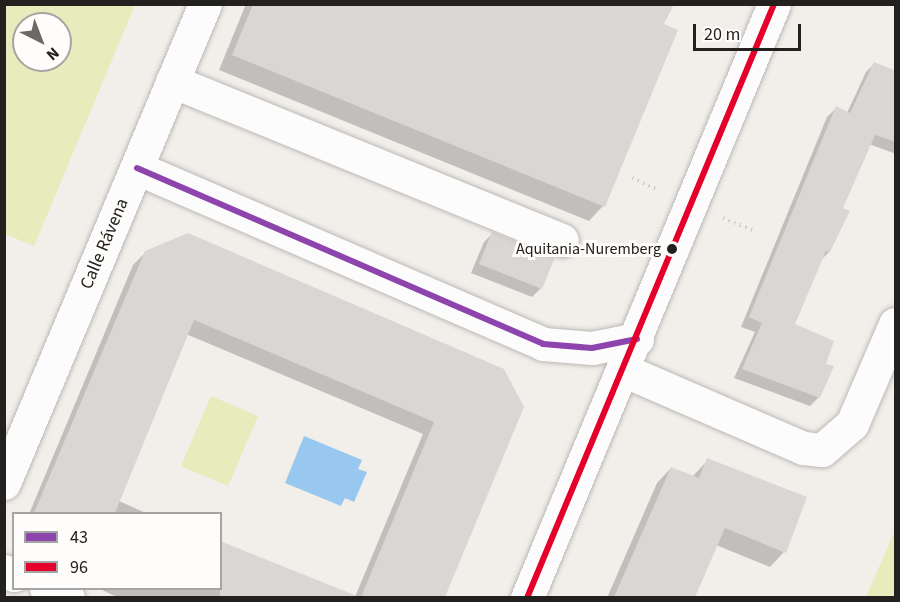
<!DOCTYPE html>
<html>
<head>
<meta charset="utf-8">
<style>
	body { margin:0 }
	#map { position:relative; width:900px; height:602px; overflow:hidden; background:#f2eeea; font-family:"Source Sans 3",sans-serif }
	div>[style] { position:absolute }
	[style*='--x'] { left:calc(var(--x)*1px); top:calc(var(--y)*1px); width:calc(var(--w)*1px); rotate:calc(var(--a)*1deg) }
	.green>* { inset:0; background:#e6ecbb }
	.water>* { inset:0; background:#98c8f0 }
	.shadow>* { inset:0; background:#0003 }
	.building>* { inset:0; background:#dad6d4 }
	.path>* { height:4px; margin-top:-2px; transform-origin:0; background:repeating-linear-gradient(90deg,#cfcfcd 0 1.5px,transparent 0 6px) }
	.roads { filter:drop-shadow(0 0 2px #bcb9b6) drop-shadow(0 0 2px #bcb9b6) }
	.minor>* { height:33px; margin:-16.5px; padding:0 16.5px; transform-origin:16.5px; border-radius:16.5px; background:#fdfcfc }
	.bus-1>* { height:6px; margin:-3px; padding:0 3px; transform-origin:3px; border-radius:3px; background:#8e44ad }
	.bus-2>* { height:6px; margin:-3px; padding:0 3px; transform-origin:3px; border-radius:3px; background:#e4002b }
	.dots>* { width:16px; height:16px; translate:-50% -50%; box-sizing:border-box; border:3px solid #fefdfb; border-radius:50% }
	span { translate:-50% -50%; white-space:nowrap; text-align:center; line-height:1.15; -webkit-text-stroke:6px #fefdfb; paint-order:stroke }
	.bus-label { font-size:16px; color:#23211e }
	.right { translate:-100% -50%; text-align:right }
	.street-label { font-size:18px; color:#23211e }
	.frame { position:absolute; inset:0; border:6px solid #23211e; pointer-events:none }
	.legend { position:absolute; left:12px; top:512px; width:210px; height:78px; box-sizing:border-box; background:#fefdfb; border:2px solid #a6a5a3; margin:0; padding:8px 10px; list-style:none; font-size:18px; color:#23211e }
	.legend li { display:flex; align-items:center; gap:12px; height:30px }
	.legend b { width:30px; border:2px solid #a6a5a3 }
	.north { position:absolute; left:12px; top:12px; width:60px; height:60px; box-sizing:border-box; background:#fefdfb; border:2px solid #a6a5a3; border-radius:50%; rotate:138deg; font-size:16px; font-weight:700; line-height:24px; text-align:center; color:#23211e }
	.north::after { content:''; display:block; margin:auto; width:21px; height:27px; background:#6b6965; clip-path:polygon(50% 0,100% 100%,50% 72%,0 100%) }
	.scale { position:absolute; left:693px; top:24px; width:108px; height:27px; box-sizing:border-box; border:3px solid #23211e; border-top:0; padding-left:8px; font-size:18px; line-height:21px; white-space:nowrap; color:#23211e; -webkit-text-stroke:4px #fefdfb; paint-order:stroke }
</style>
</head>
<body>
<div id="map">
	<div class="green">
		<i style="clip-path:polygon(evenodd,4px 5px,135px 5px,34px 246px,5px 234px,4px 5px,24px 24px,60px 24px,60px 60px,24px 60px,24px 24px)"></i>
		<i style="clip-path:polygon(211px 396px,258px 416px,228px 486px,181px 466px)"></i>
		<i style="clip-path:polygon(895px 530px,895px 597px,866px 597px)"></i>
	</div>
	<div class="water">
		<i style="clip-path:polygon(304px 436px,362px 460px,358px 469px,367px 472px,354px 502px,345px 498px,341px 506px,285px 483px)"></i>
	</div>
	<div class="shadow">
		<i style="clip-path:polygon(246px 4px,664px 4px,662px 25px,676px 31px,603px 206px,589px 221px,219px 70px)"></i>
		<i style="clip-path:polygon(875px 63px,896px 72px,896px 154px,869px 144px,841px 208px,829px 252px,821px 260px,793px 325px,824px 364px,832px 367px,818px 398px,810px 406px,734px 378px,755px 332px,741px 327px,827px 117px,836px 108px,847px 113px,866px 72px)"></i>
		<i style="clip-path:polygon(492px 234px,553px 258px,541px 288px,532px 297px,471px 273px,484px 242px)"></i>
		<i style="clip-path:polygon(146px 252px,522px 407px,441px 598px,119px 598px,98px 588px,220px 588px,220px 543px,355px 597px,423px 434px,186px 334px,119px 501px,148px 514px,29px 514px,133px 265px)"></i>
		<i style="clip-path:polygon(708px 460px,805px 498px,784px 552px,770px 567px,716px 545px,693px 598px,607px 598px,657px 483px,671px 468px,692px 477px)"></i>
	</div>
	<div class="building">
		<i style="clip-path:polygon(253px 4px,674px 4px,664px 24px,678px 30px,605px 207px,232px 55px)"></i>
		<i style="clip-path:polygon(874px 62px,896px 71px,896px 142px,875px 135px,843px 208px,850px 211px,830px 252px,826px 251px,795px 324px,834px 341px,826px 364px,834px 366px,820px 398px,742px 369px,762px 323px,749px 317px,836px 106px,850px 113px)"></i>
		<i style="clip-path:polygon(492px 232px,555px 257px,542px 289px,479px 264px)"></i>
		<i style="clip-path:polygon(188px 233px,504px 369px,524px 407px,445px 597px,361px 597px,434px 422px,194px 320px,115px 513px,34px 513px,145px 251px)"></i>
		<i style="clip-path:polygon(707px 458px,807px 497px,786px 553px,725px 528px,695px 597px,614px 597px,671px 467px,699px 478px)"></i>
		<i style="clip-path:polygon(220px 541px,357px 596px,356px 597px,220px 597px)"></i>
	</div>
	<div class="path">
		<i style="--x:632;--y:178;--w:30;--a:24"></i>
		<i style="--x:723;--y:218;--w:32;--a:22"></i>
	</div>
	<div class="roads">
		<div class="minor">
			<i style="--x:172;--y:81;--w:421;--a:22.2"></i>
			<i style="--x:137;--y:168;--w:443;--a:23.4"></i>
			<i style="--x:543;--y:344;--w:49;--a:4.7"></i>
			<i style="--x:592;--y:348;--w:46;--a:-11.3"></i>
			<i style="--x:623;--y:370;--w:196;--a:23.4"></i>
			<i style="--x:803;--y:448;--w:19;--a:6"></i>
			<i style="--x:822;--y:450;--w:40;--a:-41"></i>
			<i style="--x:852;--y:424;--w:109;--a:-66.7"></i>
			<i style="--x:4;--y:483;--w:519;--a:-67.24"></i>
			<i style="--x:4;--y:571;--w:11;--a:22"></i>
			<i style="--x:46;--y:588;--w:24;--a:24"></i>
			<i style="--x:527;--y:598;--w:643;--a:-67.42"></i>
		</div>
	</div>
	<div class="bus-1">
		<i style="--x:137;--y:168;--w:443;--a:23.4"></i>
		<i style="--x:543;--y:344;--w:49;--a:4.7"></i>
		<i style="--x:592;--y:348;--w:46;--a:-11.3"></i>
	</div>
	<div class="bus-2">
		<i style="--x:527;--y:598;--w:643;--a:-67.42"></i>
	</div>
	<div class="dots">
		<i style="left:672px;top:249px;background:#23211e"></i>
	</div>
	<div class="bus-label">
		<span class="right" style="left:661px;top:249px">Aquitania-Nuremberg</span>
	</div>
	<div class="street-label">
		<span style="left:105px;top:244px;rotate:-67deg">Calle Rávena</span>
	</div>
	<div class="frame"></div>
	<ul class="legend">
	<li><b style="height:8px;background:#8e44ad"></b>43</li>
	<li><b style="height:8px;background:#e4002b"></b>96</li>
	</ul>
	<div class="north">N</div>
	<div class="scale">20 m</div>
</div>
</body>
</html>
